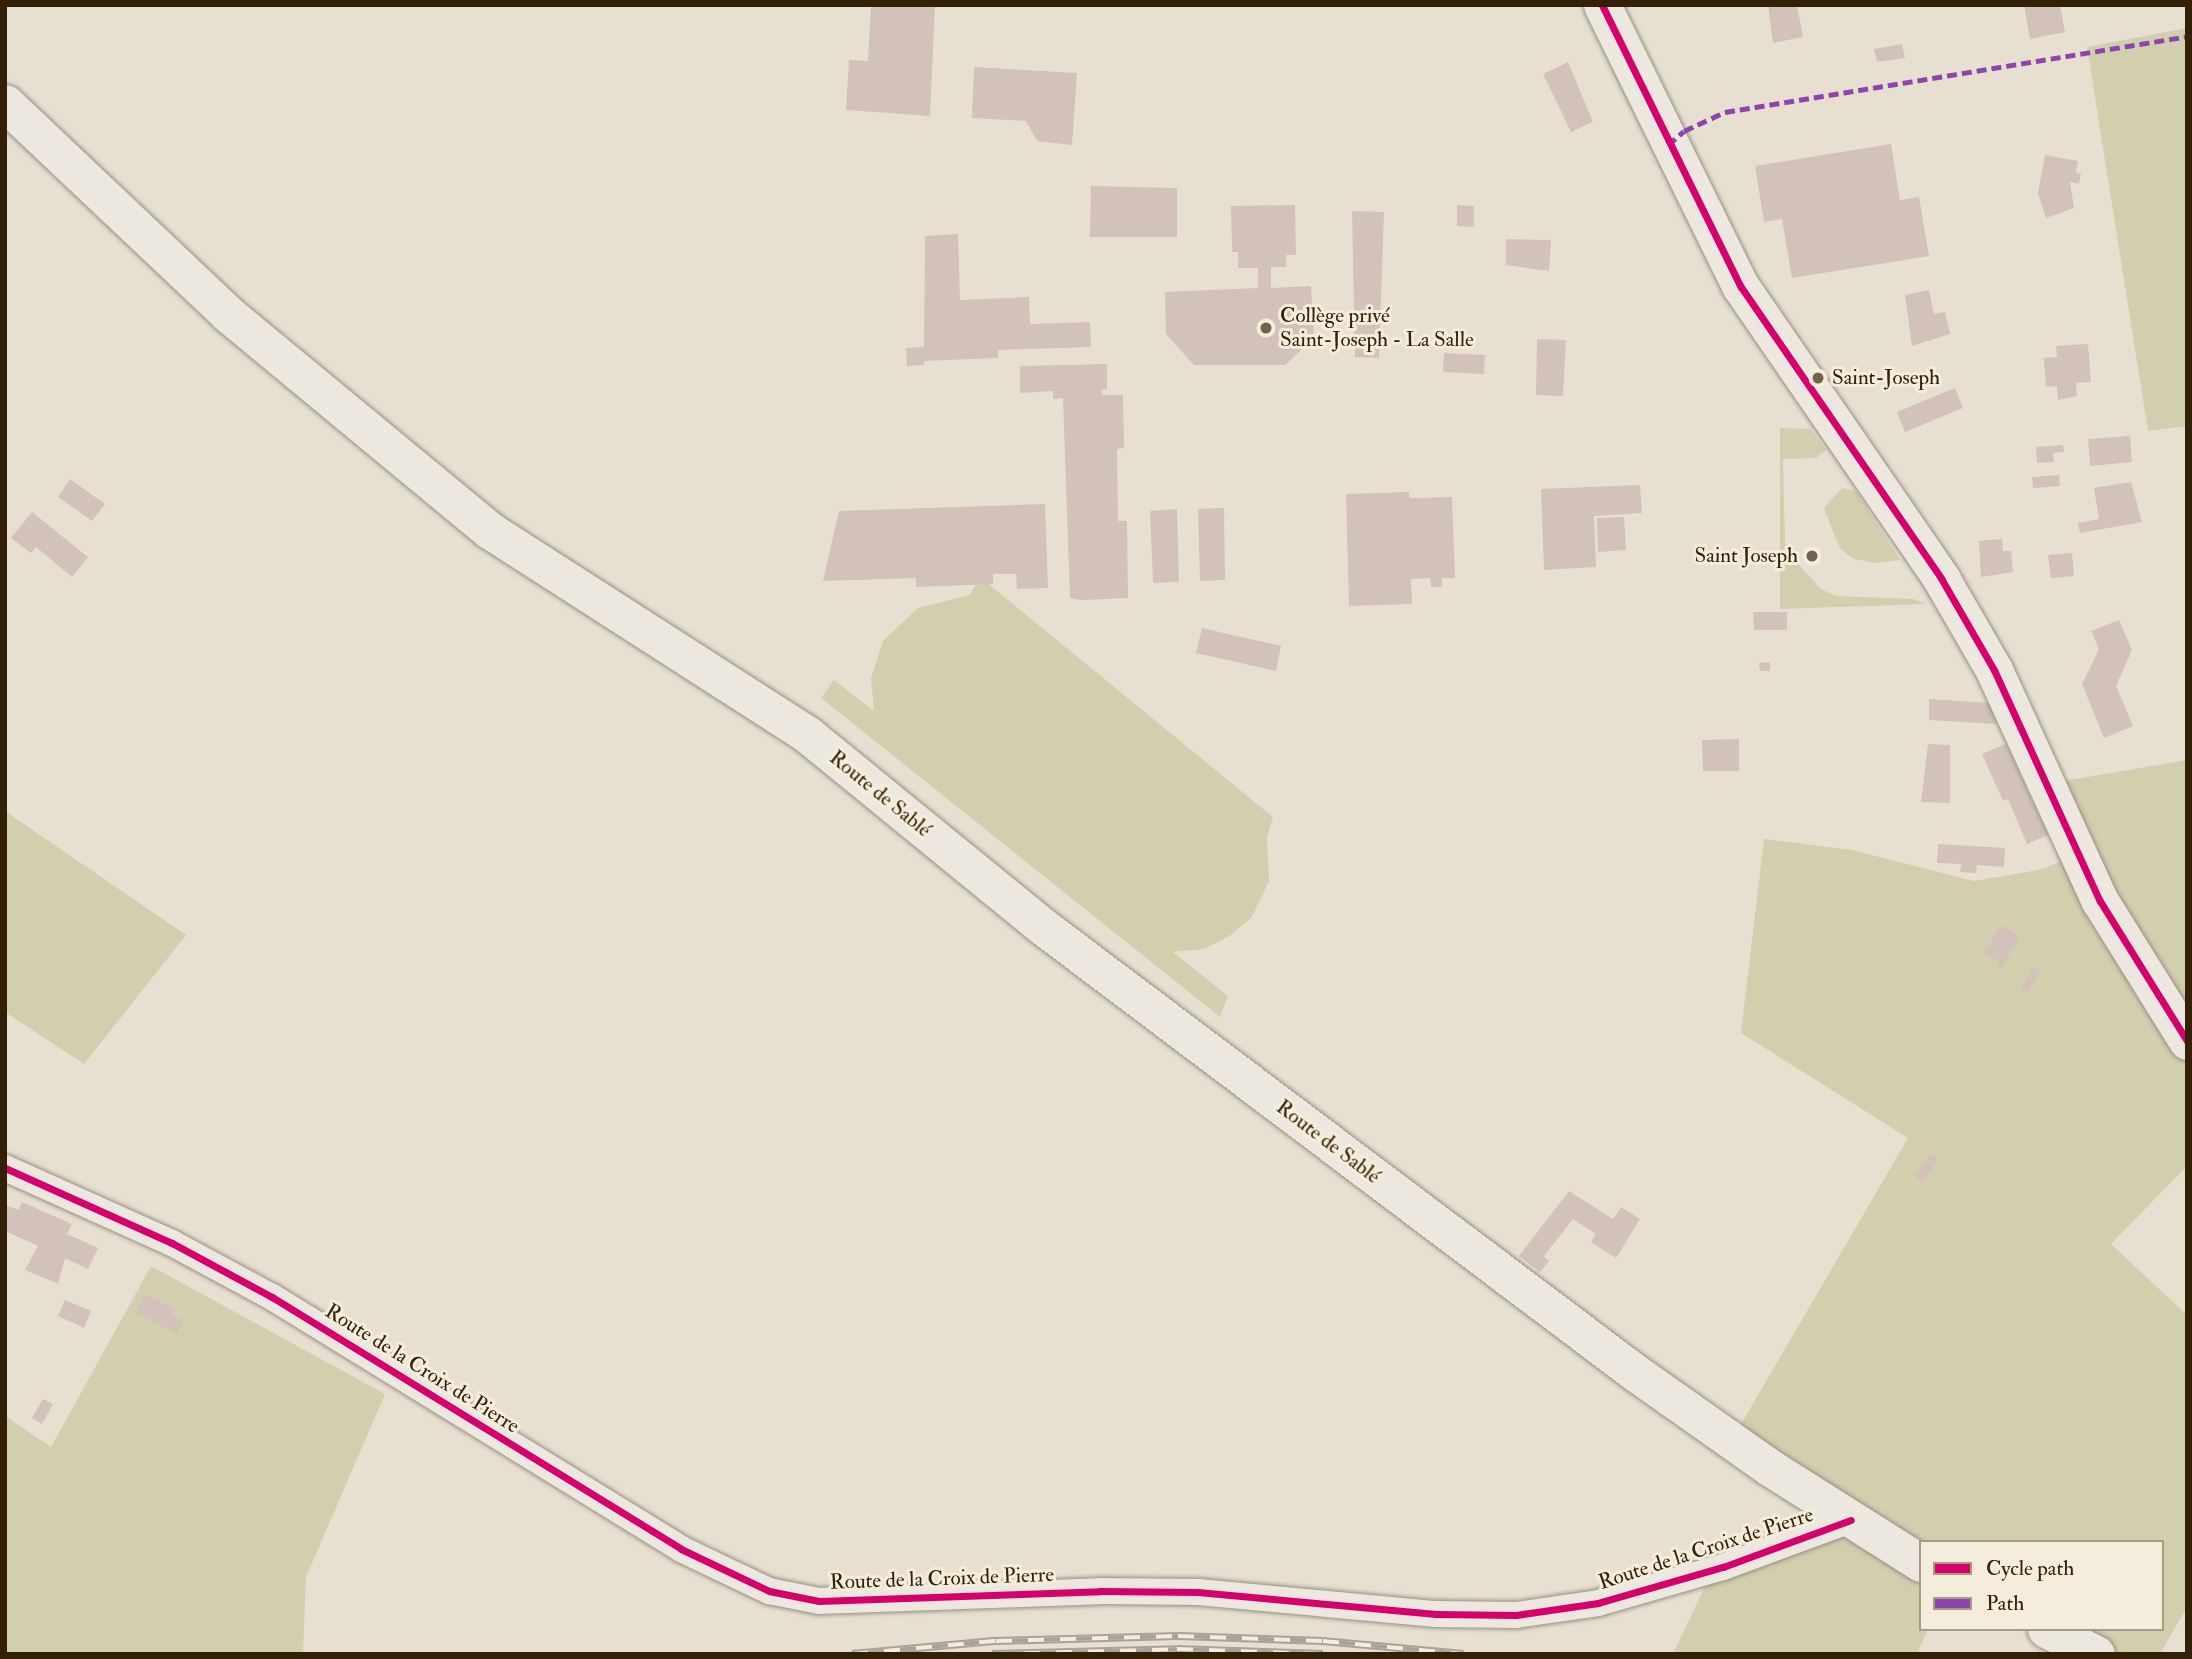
<!DOCTYPE html>
<html>
<head>
<meta charset="utf-8">
<style>
	body { margin:0 }
	#map { position:relative; width:2192px; height:1659px; overflow:hidden; background:#e7e0d1; font-family:"IM FELL Double Pica",serif }
	div>[style] { position:absolute }
	[style*='--x'] { left:calc(var(--x)*1px); top:calc(var(--y)*1px); width:calc(var(--w)*1px); rotate:calc(var(--a)*1deg) }
	.green>* { inset:0; background:#d2cfae }
	.building>* { inset:0; background:#d2c2b9 }
	.roads { filter:drop-shadow(0 0 2px #969083) drop-shadow(0 0 2px #969083) }
	.street>* { height:26px; margin:-13px; padding:0 13px; transform-origin:13px; border-radius:13px; background:#ece8e0 }
	.secondary>* { height:37px; margin:-18.5px; padding:0 18.5px; transform-origin:18.5px; border-radius:18.5px; background:#ece8e0 }
	.rail>* { height:8px; margin-top:-4px; transform-origin:0; background:repeating-linear-gradient(90deg,#f5eddb 0 16px,#a7a39b 0 32px); box-sizing:border-box; border-block:2px solid #a7a39b }
	.quiet>* { height:5px; margin-top:-2.5px; transform-origin:0; background:repeating-linear-gradient(90deg,#8e44ad 0 10px,transparent 0 15px) }
	.cycleway>* { height:7px; margin:-3.5px; padding:0 3.5px; transform-origin:3.5px; border-radius:3.5px; background:#d6006c }
	.dots>* { width:19px; height:19px; translate:-50% -50%; box-sizing:border-box; border:4px solid #f5eddb; border-radius:50% }
	span { translate:-50% -50%; white-space:nowrap; text-align:center; line-height:1.15; -webkit-text-stroke:6px #f5eddb; paint-order:stroke }
	.poi-label { font-size:21px; color:#332006 }
	.left { translate:0 -50%; text-align:left }
	.right { translate:-100% -50%; text-align:right }
	.street-label { font-size:21px; color:#332006 }
	.frame { position:absolute; inset:0; border:7px solid #332006; pointer-events:none }
	.legend { position:absolute; left:1919px; top:1540px; width:245px; height:91px; box-sizing:border-box; background:#f5eddb; border:2px solid #a79b86; margin:0; padding:9px 12px; list-style:none; font-size:21px; color:#332006 }
	.legend li { display:flex; align-items:center; gap:14px; height:35px }
	.legend b { width:35px; border:2px solid #a79b86 }
</style>
</head>
<body>
<div id="map">
	<div class="green">
		<i style="clip-path:polygon(2187px 28px,2187px 426px,2148px 431px,2087px 47px)"></i>
		<i style="clip-path:polygon(1780px 428px,1810px 429px,1826px 450px,1816px 458px,1783px 459px,1785px 542px,1800px 566px,1821px 589px,1836px 596px,1913px 599px,1927px 604px,1780px 609px)"></i>
		<i style="clip-path:polygon(1842px 488px,1856px 491px,1900px 560px,1877px 563px,1854px 559px,1840px 549px,1824px 508px)"></i>
		<i style="clip-path:polygon(980px 577px,1273px 817px,1267px 837px,1269px 881px,1252px 917px,1231px 935px,1204px 949px,1173px 952px,1228px 996px,1220px 1017px,821px 698px,834px 680px,874px 711px,871px 678px,883px 641px,918px 608px,970px 595px)"></i>
		<i style="clip-path:polygon(2187px 760px,2187px 1166px,2111px 1244px,2187px 1315px,2187px 1607px,2160px 1654px,2096px 1654px,2041px 1629px,2162px 1629px,2162px 1542px,1921px 1542px,1921px 1629px,1928px 1629px,1917px 1654px,1673px 1654px,1721px 1552px,1794px 1530px,1802px 1510px,1723px 1455px,1908px 1138px,1741px 1033px,1764px 839px,1852px 850px,1974px 881px,2039px 870px,2093px 850px,2064px 781px)"></i>
		<i style="clip-path:polygon(5px 811px,186px 935px,84px 1064px,5px 1012px)"></i>
		<i style="clip-path:polygon(151px 1266px,385px 1394px,306px 1577px,303px 1654px,5px 1654px,5px 1416px,51px 1447px)"></i>
	</div>
	<div class="building">
		<i style="clip-path:polygon(871px 5px,935px 5px,930px 116px,846px 110px,849px 60px,868px 61px)"></i>
		<i style="clip-path:polygon(1768px 5px,1797px 5px,1803px 37px,1773px 43px)"></i>
		<i style="clip-path:polygon(2024px 5px,2060px 5px,2065px 32px,2030px 39px)"></i>
		<i style="clip-path:polygon(1902px 44px,1905px 58px,1877px 62px,1874px 49px)"></i>
		<i style="clip-path:polygon(1568px 62px,1593px 122px,1571px 132px,1543px 74px)"></i>
		<i style="clip-path:polygon(974px 67px,1077px 73px,1072px 145px,1037px 141px,1026px 121px,972px 118px)"></i>
		<i style="clip-path:polygon(1891px 144px,1900px 200px,1919px 197px,1929px 256px,1792px 278px,1782px 219px,1764px 222px,1755px 166px)"></i>
		<i style="clip-path:polygon(2045px 155px,2078px 161px,2076px 173px,2081px 174px,2079px 184px,2070px 182px,2074px 208px,2046px 218px,2038px 193px)"></i>
		<i style="clip-path:polygon(1091px 186px,1177px 188px,1177px 237px,1090px 237px)"></i>
		<i style="clip-path:polygon(1295px 205px,1296px 255px,1286px 255px,1286px 267px,1271px 267px,1271px 288px,1311px 286px,1314px 338px,1285px 365px,1194px 365px,1166px 334px,1165px 292px,1258px 288px,1258px 268px,1238px 268px,1238px 252px,1232px 252px,1231px 206px)"></i>
		<i style="clip-path:polygon(1457px 205px,1474px 206px,1474px 227px,1457px 226px)"></i>
		<i style="clip-path:polygon(1352px 211px,1384px 212px,1379px 358px,1355px 357px)"></i>
		<i style="clip-path:polygon(958px 234px,960px 300px,1029px 297px,1030px 324px,1090px 322px,1091px 347px,998px 350px,998px 358px,924px 361px,924px 365px,907px 366px,906px 348px,924px 347px,925px 236px)"></i>
		<i style="clip-path:polygon(1506px 239px,1551px 240px,1549px 271px,1506px 265px)"></i>
		<i style="clip-path:polygon(1929px 290px,1934px 314px,1945px 312px,1950px 334px,1912px 346px,1905px 295px)"></i>
		<i style="clip-path:polygon(1537px 339px,1566px 340px,1563px 396px,1536px 395px)"></i>
		<i style="clip-path:polygon(2088px 344px,2091px 382px,2076px 383px,2077px 396px,2058px 400px,2057px 386px,2046px 387px,2044px 358px,2057px 357px,2056px 346px)"></i>
		<i style="clip-path:polygon(1444px 353px,1485px 355px,1484px 374px,1443px 372px)"></i>
		<i style="clip-path:polygon(1107px 364px,1107px 389px,1102px 390px,1102px 395px,1123px 395px,1124px 448px,1117px 449px,1118px 521px,1127px 521px,1128px 598px,1081px 600px,1070px 598px,1063px 398px,1053px 399px,1053px 391px,1020px 393px,1020px 366px)"></i>
		<i style="clip-path:polygon(1955px 388px,1963px 408px,1905px 432px,1897px 412px)"></i>
		<i style="clip-path:polygon(2130px 436px,2132px 462px,2090px 466px,2088px 439px)"></i>
		<i style="clip-path:polygon(2063px 445px,2064px 452px,2053px 453px,2054px 462px,2037px 463px,2036px 447px)"></i>
		<i style="clip-path:polygon(2059px 475px,2060px 486px,2033px 488px,2032px 477px)"></i>
		<i style="clip-path:polygon(70px 479px,105px 504px,92px 521px,58px 497px)"></i>
		<i style="clip-path:polygon(2131px 482px,2142px 522px,2080px 533px,2078px 523px,2099px 519px,2094px 488px)"></i>
		<i style="clip-path:polygon(1640px 485px,1642px 513px,1594px 516px,1596px 567px,1544px 570px,1541px 489px)"></i>
		<i style="clip-path:polygon(1409px 492px,1409px 498px,1452px 497px,1455px 578px,1442px 578px,1442px 587px,1431px 587px,1430px 578px,1411px 579px,1412px 604px,1349px 606px,1346px 494px)"></i>
		<i style="clip-path:polygon(1045px 504px,1048px 588px,1017px 589px,1016px 574px,993px 574px,993px 584px,916px 587px,916px 578px,823px 581px,839px 511px)"></i>
		<i style="clip-path:polygon(1224px 508px,1225px 580px,1200px 581px,1198px 509px)"></i>
		<i style="clip-path:polygon(1177px 509px,1179px 582px,1153px 583px,1150px 511px)"></i>
		<i style="clip-path:polygon(32px 512px,88px 557px,72px 577px,36px 547px,31px 553px,11px 538px)"></i>
		<i style="clip-path:polygon(1624px 517px,1626px 550px,1598px 552px,1597px 518px)"></i>
		<i style="clip-path:polygon(2002px 539px,2003px 551px,2011px 551px,2013px 572px,1981px 577px,1979px 541px)"></i>
		<i style="clip-path:polygon(2072px 553px,2074px 576px,2051px 578px,2048px 555px)"></i>
		<i style="clip-path:polygon(1753px 612px,1787px 612px,1787px 630px,1754px 630px)"></i>
		<i style="clip-path:polygon(2119px 620px,2132px 650px,2116px 686px,2133px 726px,2104px 738px,2082px 684px,2099px 649px,2091px 631px)"></i>
		<i style="clip-path:polygon(1202px 628px,1281px 646px,1276px 671px,1196px 653px)"></i>
		<i style="clip-path:polygon(1770px 662px,1770px 671px,1760px 671px,1759px 663px)"></i>
		<i style="clip-path:polygon(1929px 699px,1989px 703px,1997px 724px,1929px 720px)"></i>
		<i style="clip-path:polygon(1739px 739px,1739px 771px,1703px 771px,1702px 740px)"></i>
		<i style="clip-path:polygon(1928px 744px,1950px 745px,1950px 803px,1921px 802px)"></i>
		<i style="clip-path:polygon(2006px 744px,2048px 835px,2027px 844px,2008px 799px,2003px 801px,1982px 754px)"></i>
		<i style="clip-path:polygon(1938px 844px,2005px 848px,2004px 867px,1977px 865px,1976px 873px,1960px 872px,1961px 864px,1937px 863px)"></i>
		<i style="clip-path:polygon(2001px 925px,2020px 937px,2001px 969px,1997px 966px,1999px 961px,1984px 953px)"></i>
		<i style="clip-path:polygon(2033px 967px,2041px 971px,2028px 993px,2021px 989px)"></i>
		<i style="clip-path:polygon(1931px 1153px,1939px 1159px,1922px 1182px,1914px 1175px)"></i>
		<i style="clip-path:polygon(1569px 1191px,1613px 1219px,1621px 1207px,1640px 1219px,1616px 1258px,1591px 1242px,1596px 1234px,1573px 1219px,1544px 1256px,1549px 1261px,1540px 1272px,1519px 1256px)"></i>
		<i style="clip-path:polygon(22px 1202px,72px 1224px,67px 1234px,98px 1248px,88px 1269px,65px 1258px,58px 1284px,25px 1270px,38px 1246px,5px 1231px,5px 1205px,19px 1210px)"></i>
		<i style="clip-path:polygon(145px 1294px,175px 1309px,172px 1315px,183px 1320px,177px 1334px,136px 1313px)"></i>
		<i style="clip-path:polygon(65px 1300px,91px 1311px,84px 1328px,58px 1316px)"></i>
		<i style="clip-path:polygon(43px 1399px,53px 1404px,42px 1424px,32px 1418px)"></i>
	</div>
	<div class="roads">
		<div class="street">
			<i style="--x:5;--y:1168;--w:183;--a:24.2"></i>
			<i style="--x:172;--y:1243;--w:114;--a:28.4"></i>
			<i style="--x:272;--y:1297;--w:480;--a:31.6"></i>
			<i style="--x:681;--y:1549;--w:98;--a:25.5"></i>
			<i style="--x:769;--y:1591;--w:51;--a:11.3"></i>
			<i style="--x:819;--y:1601;--w:281;--a:-2"></i>
			<i style="--x:1100;--y:1591;--w:98;--a:0.6"></i>
			<i style="--x:1198;--y:1592;--w:239;--a:5.3"></i>
			<i style="--x:1436;--y:1614;--w:80;--a:0.7"></i>
			<i style="--x:1516;--y:1615;--w:83;--a:-8.3"></i>
			<i style="--x:1598;--y:1603;--w:130;--a:-16.1"></i>
			<i style="--x:1723;--y:1567;--w:136;--a:-20.2"></i>
		</div>
		<div class="secondary">
			<i style="--x:1602;--y:5;--w:314;--a:63.8"></i>
			<i style="--x:1741;--y:287;--w:355;--a:55.5"></i>
			<i style="--x:1942;--y:580;--w:104;--a:60"></i>
			<i style="--x:1994;--y:670;--w:254;--a:65.4"></i>
			<i style="--x:2100;--y:901;--w:165;--a:58.1"></i>
			<i style="--x:5;--y:103;--w:307;--a:43.4"></i>
			<i style="--x:228;--y:314;--w:339;--a:39.6"></i>
			<i style="--x:489;--y:530;--w:379;--a:32.7"></i>
			<i style="--x:808;--y:735;--w:302;--a:39.2"></i>
			<i style="--x:1042;--y:926;--w:740;--a:36.98"></i>
			<i style="--x:1633;--y:1371;--w:166;--a:35.2"></i>
			<i style="--x:1769;--y:1467;--w:180;--a:32.3"></i>
			<i style="--x:2046;--y:1629;--w:56;--a:26.6"></i>
		</div>
	</div>
	<div class="rail">
		<i style="--x:852;--y:1654;--w:145;--a:-5.2"></i>
		<i style="--x:996;--y:1641;--w:182;--a:-1.6"></i>
		<i style="--x:1178;--y:1636;--w:145;--a:2"></i>
		<i style="--x:1323;--y:1641;--w:141;--a:5.3"></i>
		<i style="--x:992;--y:1654;--w:185;--a:-1.5"></i>
		<i style="--x:1177;--y:1649;--w:146;--a:2"></i>
	</div>
	<div class="quiet">
		<i style="--x:1668;--y:145;--w:21;--a:-41"></i>
		<i style="--x:1684;--y:131;--w:45;--a:-24.9"></i>
		<i style="--x:1725;--y:112;--w:468;--a:-9.3"></i>
	</div>
	<div class="cycleway">
		<i style="--x:1602;--y:5;--w:314;--a:63.8"></i>
		<i style="--x:1741;--y:287;--w:355;--a:55.5"></i>
		<i style="--x:1942;--y:580;--w:104;--a:60"></i>
		<i style="--x:1994;--y:670;--w:254;--a:65.4"></i>
		<i style="--x:2100;--y:901;--w:165;--a:58.1"></i>
		<i style="--x:5;--y:1168;--w:183;--a:24.2"></i>
		<i style="--x:172;--y:1243;--w:114;--a:28.4"></i>
		<i style="--x:272;--y:1297;--w:480;--a:31.6"></i>
		<i style="--x:681;--y:1549;--w:98;--a:25.5"></i>
		<i style="--x:769;--y:1591;--w:51;--a:11.3"></i>
		<i style="--x:819;--y:1601;--w:281;--a:-2"></i>
		<i style="--x:1100;--y:1591;--w:98;--a:0.6"></i>
		<i style="--x:1198;--y:1592;--w:239;--a:5.3"></i>
		<i style="--x:1436;--y:1614;--w:80;--a:0.7"></i>
		<i style="--x:1516;--y:1615;--w:83;--a:-8.3"></i>
		<i style="--x:1598;--y:1603;--w:130;--a:-16.1"></i>
		<i style="--x:1723;--y:1567;--w:136;--a:-20.2"></i>
	</div>
	<div class="dots">
		<i style="left:1266px;top:328px;background:#72634d"></i>
		<i style="left:1818px;top:378px;background:#72634d"></i>
		<i style="left:1812px;top:556px;background:#72634d"></i>
	</div>
	<div class="poi-label">
		<span class="left" style="left:1280px;top:328px">Collège privé<br>Saint-Joseph - La Salle</span>
		<span class="left" style="left:1832px;top:378px">Saint-Joseph</span>
		<span class="right" style="left:1798px;top:556px">Saint Joseph</span>
	</div>
	<div class="street-label">
		<span style="left:880px;top:794px;rotate:39deg">Route de Sablé</span>
		<span style="left:1328px;top:1142px;rotate:37deg">Route de Sablé</span>
		<span style="left:422px;top:1369px;rotate:32deg">Route de la Croix de Pierre</span>
		<span style="left:1706px;top:1549px;rotate:-18deg">Route de la Croix de Pierre</span>
		<span style="left:942px;top:1579px;rotate:-2deg">Route de la Croix de Pierre</span>
	</div>
	<div class="frame"></div>
	<ul class="legend">
	<li><b style="height:9px;background:#d6006c"></b>Cycle path</li>
	<li><b style="height:9px;background:#8e44ad"></b>Path</li>
	</ul>
</div>
</body>
</html>
